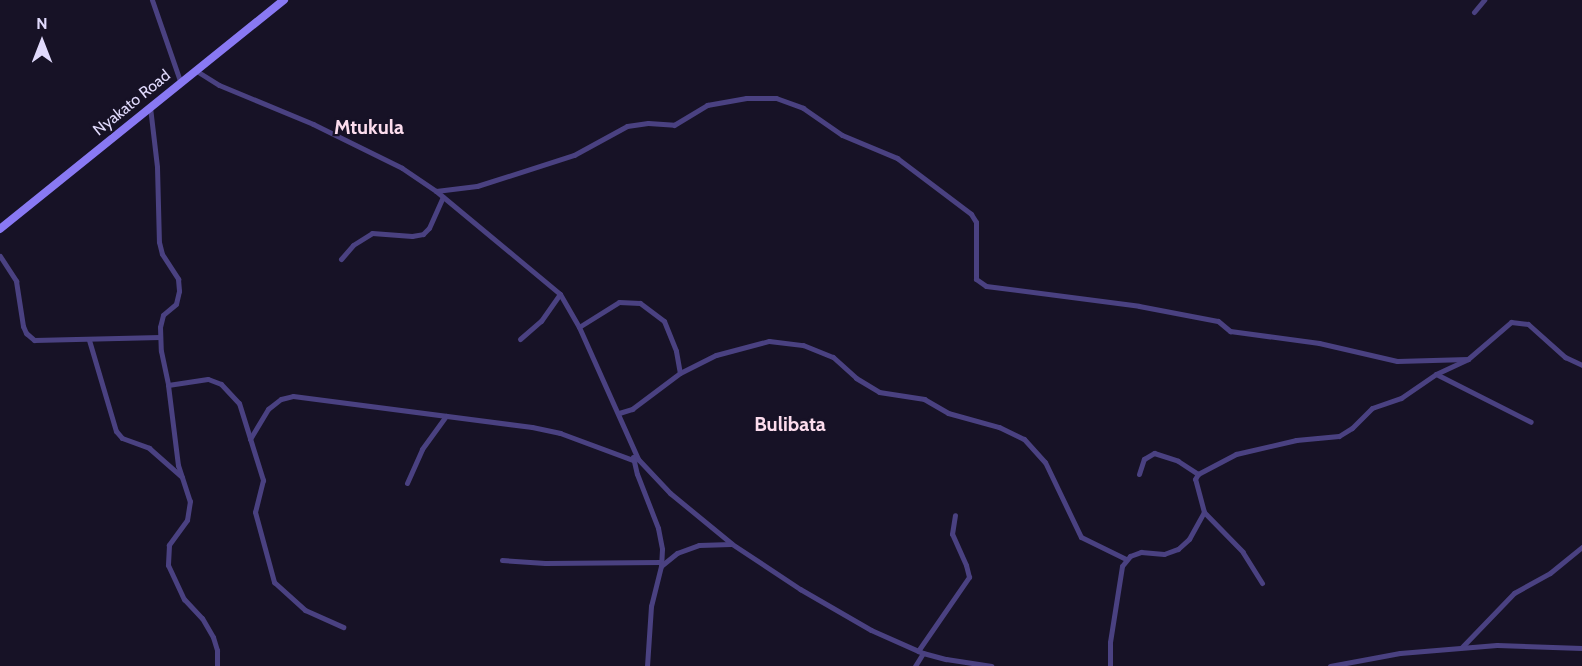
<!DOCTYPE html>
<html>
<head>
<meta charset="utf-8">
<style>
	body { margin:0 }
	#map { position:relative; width:1582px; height:666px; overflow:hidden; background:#171226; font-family:Cabin,sans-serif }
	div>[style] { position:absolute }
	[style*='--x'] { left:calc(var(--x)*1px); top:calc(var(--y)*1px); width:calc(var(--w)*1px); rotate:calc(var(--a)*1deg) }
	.street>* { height:5px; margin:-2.5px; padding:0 2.5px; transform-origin:2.5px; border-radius:2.5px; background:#4a4181 }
	.secondary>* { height:8px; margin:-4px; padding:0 4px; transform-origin:4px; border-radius:4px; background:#8979f3 }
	span { translate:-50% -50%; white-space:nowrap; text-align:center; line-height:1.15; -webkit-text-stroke:4.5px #171226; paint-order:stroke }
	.street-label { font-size:16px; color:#e1dafc }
	.quarter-label { font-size:20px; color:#fcdced; font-weight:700 }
	.north { position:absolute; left:12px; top:12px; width:60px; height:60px; -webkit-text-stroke:4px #171226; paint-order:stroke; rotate:0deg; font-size:16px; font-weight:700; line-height:24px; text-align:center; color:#e1dafc }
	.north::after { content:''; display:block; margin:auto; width:21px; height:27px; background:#e1dafc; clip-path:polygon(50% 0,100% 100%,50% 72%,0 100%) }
</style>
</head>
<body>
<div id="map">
	<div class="street">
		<i style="--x:152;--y:0;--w:86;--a:70.9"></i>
		<i style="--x:1474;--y:12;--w:16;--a:-50"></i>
		<i style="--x:195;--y:70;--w:28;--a:32"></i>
		<i style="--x:219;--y:85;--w:102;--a:22.5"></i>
		<i style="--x:313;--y:124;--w:99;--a:26.3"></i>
		<i style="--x:402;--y:168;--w:41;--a:34.1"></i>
		<i style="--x:436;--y:191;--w:161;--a:39.7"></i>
		<i style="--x:560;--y:294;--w:38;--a:60"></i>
		<i style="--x:579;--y:327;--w:145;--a:65.9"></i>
		<i style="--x:638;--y:459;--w:47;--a:46.7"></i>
		<i style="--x:670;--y:493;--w:80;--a:39.4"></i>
		<i style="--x:732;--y:544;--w:82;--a:33.5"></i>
		<i style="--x:800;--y:589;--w:82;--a:30"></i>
		<i style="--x:871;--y:630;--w:57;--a:23.9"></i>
		<i style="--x:923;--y:653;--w:24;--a:15"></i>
		<i style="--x:946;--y:659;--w:46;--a:8.8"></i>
		<i style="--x:150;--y:107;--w:60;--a:83.3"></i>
		<i style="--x:157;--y:167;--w:75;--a:88.5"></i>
		<i style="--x:159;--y:242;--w:12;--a:76"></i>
		<i style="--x:162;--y:254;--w:30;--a:57"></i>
		<i style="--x:178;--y:279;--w:12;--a:85"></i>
		<i style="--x:179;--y:291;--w:13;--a:103"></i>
		<i style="--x:176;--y:304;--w:17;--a:140"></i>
		<i style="--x:163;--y:315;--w:12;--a:104"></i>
		<i style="--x:160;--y:327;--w:24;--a:88"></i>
		<i style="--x:161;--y:351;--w:35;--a:78"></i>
		<i style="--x:168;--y:385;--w:81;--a:82.9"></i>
		<i style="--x:178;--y:465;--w:38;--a:72"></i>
		<i style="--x:190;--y:501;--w:19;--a:99"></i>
		<i style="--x:187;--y:520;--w:31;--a:126"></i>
		<i style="--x:169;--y:545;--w:20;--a:93"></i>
		<i style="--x:168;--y:565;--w:38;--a:65"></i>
		<i style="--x:184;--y:599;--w:26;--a:47"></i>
		<i style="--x:202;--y:618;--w:22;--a:60"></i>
		<i style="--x:213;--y:637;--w:14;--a:73"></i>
		<i style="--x:217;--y:650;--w:16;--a:90"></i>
		<i style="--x:436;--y:191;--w:41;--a:-7"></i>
		<i style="--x:477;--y:186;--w:102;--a:-17.7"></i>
		<i style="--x:574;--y:155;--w:60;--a:-28.7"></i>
		<i style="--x:627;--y:126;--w:21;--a:-8"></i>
		<i style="--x:648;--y:123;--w:26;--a:4"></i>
		<i style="--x:674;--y:125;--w:39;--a:-31"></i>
		<i style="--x:707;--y:105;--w:40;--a:-10"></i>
		<i style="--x:746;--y:98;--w:30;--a:0"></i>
		<i style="--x:776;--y:98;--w:29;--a:20"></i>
		<i style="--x:803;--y:108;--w:47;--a:34.7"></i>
		<i style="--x:842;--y:135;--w:60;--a:22.7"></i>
		<i style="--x:897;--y:158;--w:93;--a:37.1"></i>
		<i style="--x:971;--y:214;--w:9;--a:58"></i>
		<i style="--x:976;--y:222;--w:57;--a:90"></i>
		<i style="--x:976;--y:279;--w:12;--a:35"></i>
		<i style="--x:986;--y:286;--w:154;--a:7.4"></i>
		<i style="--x:1139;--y:306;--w:80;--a:10.8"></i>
		<i style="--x:1218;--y:321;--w:16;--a:40"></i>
		<i style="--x:1230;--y:331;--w:90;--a:7.7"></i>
		<i style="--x:1319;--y:343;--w:80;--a:13"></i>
		<i style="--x:1397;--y:361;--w:71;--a:-1.6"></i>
		<i style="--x:0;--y:256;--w:30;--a:57"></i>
		<i style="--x:16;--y:281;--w:46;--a:81.2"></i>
		<i style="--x:23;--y:326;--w:8;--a:67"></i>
		<i style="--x:26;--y:333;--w:11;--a:41"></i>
		<i style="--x:34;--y:340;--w:126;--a:-1.4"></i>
		<i style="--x:341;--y:259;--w:18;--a:-49"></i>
		<i style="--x:353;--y:245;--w:22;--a:-32"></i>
		<i style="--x:372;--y:233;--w:40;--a:4.3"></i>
		<i style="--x:412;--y:236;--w:11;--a:-10"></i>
		<i style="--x:423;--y:234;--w:8;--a:-45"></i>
		<i style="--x:429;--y:228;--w:34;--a:-66"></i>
		<i style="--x:579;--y:327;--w:47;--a:-32"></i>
		<i style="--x:619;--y:302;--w:21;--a:3"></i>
		<i style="--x:640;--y:303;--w:30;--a:37"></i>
		<i style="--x:664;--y:321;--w:32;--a:68"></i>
		<i style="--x:676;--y:351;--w:22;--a:80"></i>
		<i style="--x:520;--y:339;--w:28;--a:-41"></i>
		<i style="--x:541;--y:321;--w:33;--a:-55"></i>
		<i style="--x:89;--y:340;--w:95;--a:73.5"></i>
		<i style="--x:116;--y:431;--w:9;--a:49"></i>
		<i style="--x:122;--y:438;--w:29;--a:20"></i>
		<i style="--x:149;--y:448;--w:44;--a:41.3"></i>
		<i style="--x:1436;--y:374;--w:106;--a:26.8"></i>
		<i style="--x:168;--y:385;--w:40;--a:-8.5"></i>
		<i style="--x:208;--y:379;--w:14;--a:21"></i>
		<i style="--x:221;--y:384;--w:26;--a:47"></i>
		<i style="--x:239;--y:403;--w:81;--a:72.7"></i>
		<i style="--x:263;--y:480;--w:33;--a:104"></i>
		<i style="--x:255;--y:512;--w:73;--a:74.8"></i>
		<i style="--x:274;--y:582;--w:42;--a:42.1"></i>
		<i style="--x:305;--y:610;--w:42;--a:24.1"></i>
		<i style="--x:619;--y:413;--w:14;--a:-17"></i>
		<i style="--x:632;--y:409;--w:60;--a:-36.9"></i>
		<i style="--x:680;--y:373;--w:40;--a:-26.6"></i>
		<i style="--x:716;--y:355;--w:55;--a:-14.8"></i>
		<i style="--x:769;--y:341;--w:34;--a:7"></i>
		<i style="--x:803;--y:345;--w:32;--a:22"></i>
		<i style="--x:833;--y:357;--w:31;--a:42"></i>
		<i style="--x:856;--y:378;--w:27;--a:31"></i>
		<i style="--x:879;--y:392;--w:46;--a:8.8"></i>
		<i style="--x:924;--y:399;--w:28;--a:30"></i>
		<i style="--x:948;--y:413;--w:53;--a:15.4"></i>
		<i style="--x:999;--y:427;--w:28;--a:26"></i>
		<i style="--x:1024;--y:439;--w:31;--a:48"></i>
		<i style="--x:1045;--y:462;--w:83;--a:64.4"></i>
		<i style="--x:1081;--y:537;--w:50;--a:26.1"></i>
		<i style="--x:250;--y:439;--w:35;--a:-59"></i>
		<i style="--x:268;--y:409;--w:16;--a:-38"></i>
		<i style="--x:281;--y:399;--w:12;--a:-14"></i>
		<i style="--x:293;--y:396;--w:241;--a:7.4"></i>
		<i style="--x:532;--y:427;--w:29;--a:12"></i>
		<i style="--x:560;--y:433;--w:78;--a:20.3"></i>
		<i style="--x:633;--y:457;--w:17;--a:77"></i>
		<i style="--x:637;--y:474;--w:58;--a:68.7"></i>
		<i style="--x:658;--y:528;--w:21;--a:79"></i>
		<i style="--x:662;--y:549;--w:17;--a:93"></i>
		<i style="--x:661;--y:566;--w:41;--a:104"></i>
		<i style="--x:651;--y:606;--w:60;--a:93.8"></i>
		<i style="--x:1139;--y:474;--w:16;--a:-72"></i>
		<i style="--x:1144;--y:459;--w:12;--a:-31"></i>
		<i style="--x:1154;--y:453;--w:25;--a:18"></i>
		<i style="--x:1178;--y:461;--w:24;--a:33"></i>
		<i style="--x:407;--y:483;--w:37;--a:-66"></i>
		<i style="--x:422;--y:449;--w:41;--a:-54"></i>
		<i style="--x:502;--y:560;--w:43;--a:4"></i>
		<i style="--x:545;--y:563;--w:116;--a:-0.5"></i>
		<i style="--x:661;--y:566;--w:21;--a:-39"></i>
		<i style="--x:677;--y:553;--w:23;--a:-20"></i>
		<i style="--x:699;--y:545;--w:32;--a:-2"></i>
		<i style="--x:1262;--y:583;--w:36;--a:-122"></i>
		<i style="--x:1243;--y:552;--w:56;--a:-134.3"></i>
		<i style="--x:1204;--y:512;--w:34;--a:-105"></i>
		<i style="--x:1195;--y:479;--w:6;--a:-59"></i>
		<i style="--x:1198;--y:474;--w:43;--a:-27.8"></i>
		<i style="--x:1236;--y:454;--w:62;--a:-13.1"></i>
		<i style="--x:1296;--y:440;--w:43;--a:-5.3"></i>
		<i style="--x:1339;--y:436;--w:15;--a:-32"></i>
		<i style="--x:1352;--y:428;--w:28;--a:-45"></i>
		<i style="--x:1372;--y:408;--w:31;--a:-19"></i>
		<i style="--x:1401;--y:398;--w:42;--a:-34.4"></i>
		<i style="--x:1436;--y:374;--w:35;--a:-25"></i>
		<i style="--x:1468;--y:359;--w:57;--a:-40.7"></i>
		<i style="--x:1511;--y:322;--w:17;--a:7"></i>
		<i style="--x:1528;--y:324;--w:50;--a:41.7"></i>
		<i style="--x:1565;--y:357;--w:19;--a:25"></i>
		<i style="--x:1462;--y:647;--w:75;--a:-46.1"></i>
		<i style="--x:1514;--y:593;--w:41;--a:-29.1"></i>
		<i style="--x:1550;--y:573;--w:41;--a:-39.1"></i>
		<i style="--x:918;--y:651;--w:90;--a:-55.4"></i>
		<i style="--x:969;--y:577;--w:12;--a:-104"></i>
		<i style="--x:966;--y:565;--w:34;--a:-114"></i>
		<i style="--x:952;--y:534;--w:19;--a:-81"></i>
		<i style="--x:915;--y:666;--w:15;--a:-58"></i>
		<i style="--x:1110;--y:666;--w:24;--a:-90"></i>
		<i style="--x:1110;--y:642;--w:77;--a:-81"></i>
		<i style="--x:1122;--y:566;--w:13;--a:-51"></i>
		<i style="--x:1130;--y:556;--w:12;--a:-20"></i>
		<i style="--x:1141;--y:552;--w:23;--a:5"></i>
		<i style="--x:1164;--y:554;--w:15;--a:-20"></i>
		<i style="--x:1178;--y:549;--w:15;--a:-42"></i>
		<i style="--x:1189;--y:539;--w:31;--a:-61"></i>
		<i style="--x:1330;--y:666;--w:71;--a:-10.5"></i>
		<i style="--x:1400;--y:653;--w:97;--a:-4.7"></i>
		<i style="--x:1497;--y:645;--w:85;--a:2"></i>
	</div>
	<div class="secondary">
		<i style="--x:0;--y:229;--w:365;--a:-38.9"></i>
	</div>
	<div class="street-label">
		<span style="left:132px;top:103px;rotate:-39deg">Nyakato Road</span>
	</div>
	<div class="quarter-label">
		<span style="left:369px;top:127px">Mtukula</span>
		<span style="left:790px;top:424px">Bulibata</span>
	</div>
	<div class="north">N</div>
</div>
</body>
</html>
